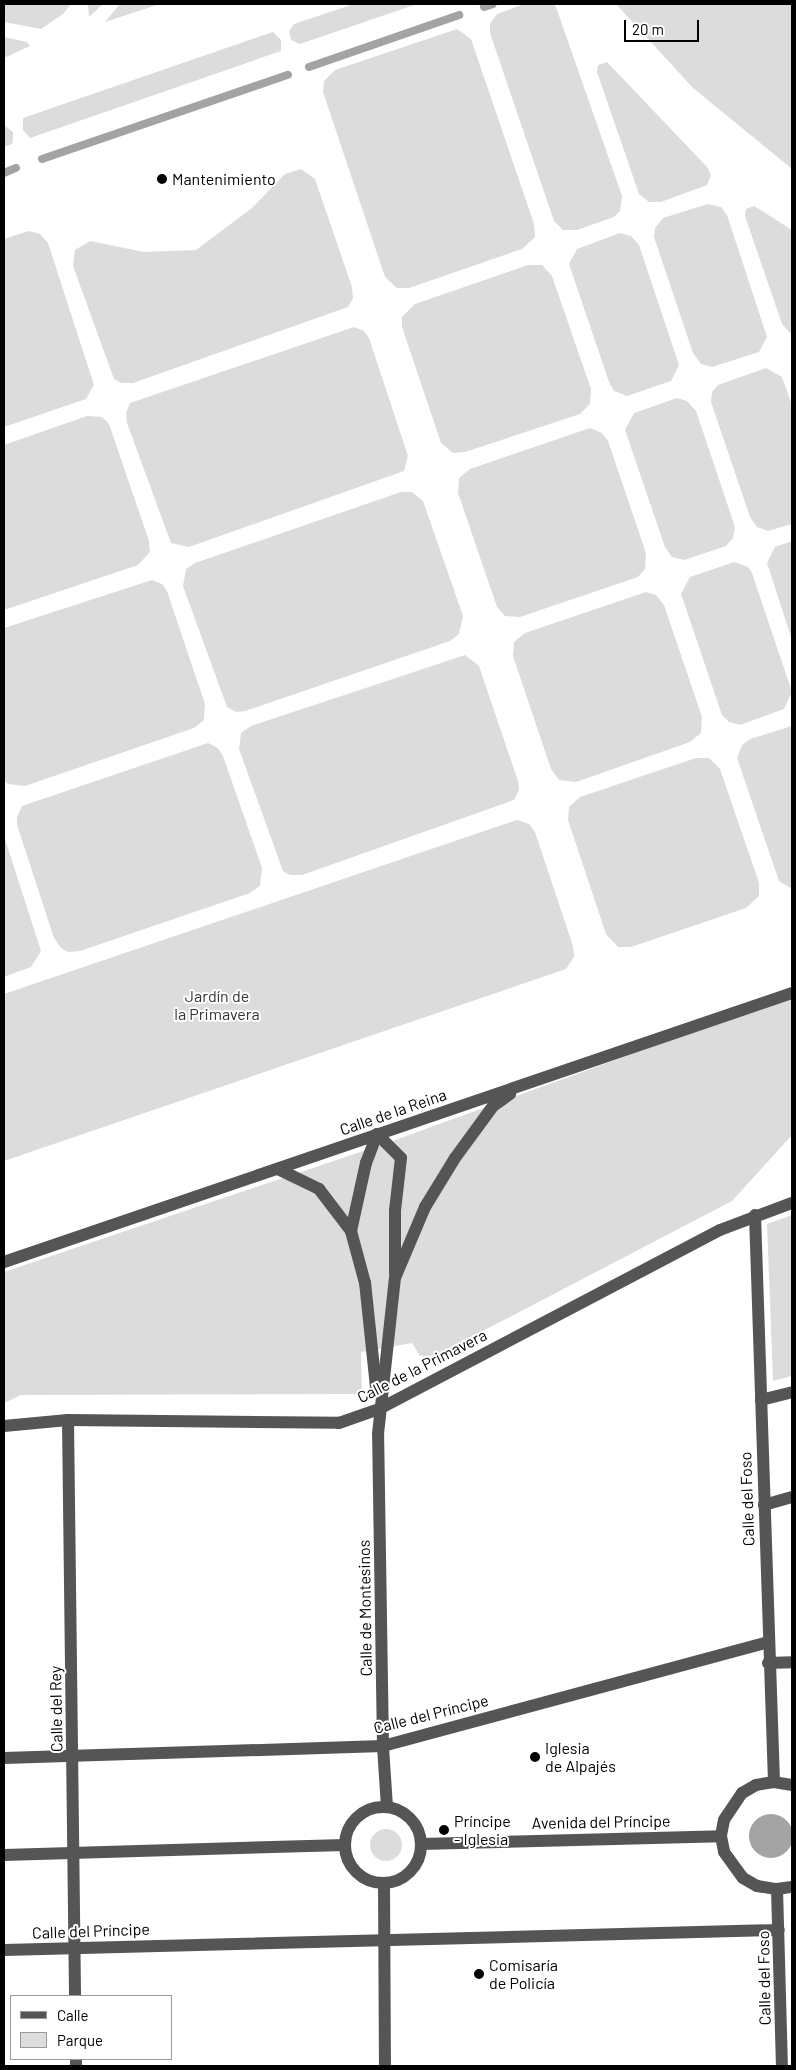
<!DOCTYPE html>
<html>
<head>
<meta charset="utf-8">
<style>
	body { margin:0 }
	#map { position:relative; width:796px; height:2070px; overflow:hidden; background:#fff; font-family:Barlow,sans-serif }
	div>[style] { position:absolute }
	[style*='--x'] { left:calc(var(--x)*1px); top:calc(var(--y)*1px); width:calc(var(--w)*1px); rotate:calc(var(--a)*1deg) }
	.green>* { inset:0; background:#dcdcdc }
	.round { border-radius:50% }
	.water>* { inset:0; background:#a3a3a3 }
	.stream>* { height:8px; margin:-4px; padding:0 4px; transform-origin:4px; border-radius:4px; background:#a3a3a3 }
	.minor>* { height:12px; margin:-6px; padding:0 6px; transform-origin:6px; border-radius:6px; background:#555 }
	.minor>.ring { margin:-6px; padding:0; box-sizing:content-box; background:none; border:12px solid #555; border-radius:50% }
	.dots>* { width:14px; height:14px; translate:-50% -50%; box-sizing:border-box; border:2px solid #fff; border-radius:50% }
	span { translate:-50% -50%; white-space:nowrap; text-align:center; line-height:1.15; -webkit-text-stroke:4px #fff; paint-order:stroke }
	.poi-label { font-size:16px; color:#000 }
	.left { translate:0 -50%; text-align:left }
	.park-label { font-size:16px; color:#333 }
	.street-label { font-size:16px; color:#000 }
	.frame { position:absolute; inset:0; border:5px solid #000; pointer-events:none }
	.legend { position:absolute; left:10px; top:1995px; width:162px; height:65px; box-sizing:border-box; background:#fff; border:1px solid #999; margin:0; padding:6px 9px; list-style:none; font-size:15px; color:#000 }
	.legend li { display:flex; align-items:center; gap:10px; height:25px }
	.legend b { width:25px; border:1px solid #999 }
	.scale { position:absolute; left:624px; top:20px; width:75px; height:22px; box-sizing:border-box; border:2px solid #000; border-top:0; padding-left:6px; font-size:15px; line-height:18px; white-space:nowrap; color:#000; -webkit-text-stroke:4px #fff; paint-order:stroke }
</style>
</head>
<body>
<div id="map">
	<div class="green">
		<i style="clip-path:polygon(4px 4px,71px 4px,63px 14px,41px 29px,4px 22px)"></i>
		<i style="clip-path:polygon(88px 4px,103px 4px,89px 17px)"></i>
		<i style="clip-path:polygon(120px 4px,160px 4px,105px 22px)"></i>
		<i style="clip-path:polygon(354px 4px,417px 4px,300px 44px,291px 40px,289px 31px,294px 24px)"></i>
		<i style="clip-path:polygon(524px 4px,553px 4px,556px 7px,622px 196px,620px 211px,614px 217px,577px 230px,563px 230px,554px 221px,490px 33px,490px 24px,497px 14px)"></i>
		<i style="clip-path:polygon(616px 4px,792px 4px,792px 169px,693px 88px)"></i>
		<i style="clip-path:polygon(457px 29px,471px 39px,534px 224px,535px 237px,522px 249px,409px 288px,397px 288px,385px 277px,323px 92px,324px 81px,335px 70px)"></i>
		<i style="clip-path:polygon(273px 32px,281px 40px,281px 51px,30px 138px,23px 130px,23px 118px)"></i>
		<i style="clip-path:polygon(4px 37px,27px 42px,30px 46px,4px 58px)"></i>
		<i style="clip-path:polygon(607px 62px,707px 167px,711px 175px,707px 185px,661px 202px,649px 202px,639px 194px,597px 72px,598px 65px)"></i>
		<i style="clip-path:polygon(4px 125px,13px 132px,13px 139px,12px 144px,4px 147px)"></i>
		<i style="clip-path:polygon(301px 169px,315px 179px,352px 287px,353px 298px,348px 307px,133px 383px,121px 383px,114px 379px,73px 266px,75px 250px,90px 241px,144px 252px,196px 250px,252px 208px,285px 174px)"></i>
		<i style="clip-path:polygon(708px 204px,721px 207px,727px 215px,767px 337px,759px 352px,712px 367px,701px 364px,693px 353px,654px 237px,655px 228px,663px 218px)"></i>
		<i style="clip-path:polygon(754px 206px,792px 230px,792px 335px,782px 324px,745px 216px,746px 209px)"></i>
		<i style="clip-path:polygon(29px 231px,40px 234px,48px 243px,94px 385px,86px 399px,4px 427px,4px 239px)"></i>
		<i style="clip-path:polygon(620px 233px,631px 236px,639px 245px,679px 365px,671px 381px,627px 396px,614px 391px,609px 382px,569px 264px,577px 249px)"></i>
		<i style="clip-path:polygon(528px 265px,542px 265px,552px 276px,591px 389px,590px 404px,580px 414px,465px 452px,453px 453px,441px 443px,402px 327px,402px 317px,415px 304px)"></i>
		<i style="clip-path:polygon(354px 327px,364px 331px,369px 338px,408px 456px,404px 471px,189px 547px,171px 543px,127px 423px,126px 413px,130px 403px)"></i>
		<i style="clip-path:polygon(766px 368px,782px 377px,792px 405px,792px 524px,768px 531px,757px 527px,750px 517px,711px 402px,712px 392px,718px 385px)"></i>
		<i style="clip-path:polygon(677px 398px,687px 401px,696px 411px,735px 527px,733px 538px,726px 546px,684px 560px,672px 557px,665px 547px,625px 430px,634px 413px)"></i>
		<i style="clip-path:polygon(87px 416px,102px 417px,109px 424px,149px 541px,150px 552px,138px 565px,4px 610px,4px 445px)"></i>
		<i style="clip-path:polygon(590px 428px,602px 433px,608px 441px,646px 553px,645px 569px,638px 577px,520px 617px,505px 616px,497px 607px,458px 493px,459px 478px,470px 469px)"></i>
		<i style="clip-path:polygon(401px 492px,412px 492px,423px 501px,463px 616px,459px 634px,450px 641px,245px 711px,236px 712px,227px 707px,183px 586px,186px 569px,195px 563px)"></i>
		<i style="clip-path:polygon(792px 541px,792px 640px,767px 563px,775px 547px)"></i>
		<i style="clip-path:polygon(734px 562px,748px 567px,752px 573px,792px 692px,784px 709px,740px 725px,729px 722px,722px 715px,681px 594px,690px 577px)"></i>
		<i style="clip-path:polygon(152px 580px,162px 584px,167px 591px,205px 704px,204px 720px,194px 728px,25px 786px,8px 784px,4px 780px,4px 628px)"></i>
		<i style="clip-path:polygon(646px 592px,656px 595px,664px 605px,702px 717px,701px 733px,690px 742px,576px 782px,559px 780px,551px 769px,513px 656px,514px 642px,525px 633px)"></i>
		<i style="clip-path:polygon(465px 655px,479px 666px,518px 781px,519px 790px,514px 800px,302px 875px,290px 875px,283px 871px,239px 749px,241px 733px,251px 726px)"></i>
		<i style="clip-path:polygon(792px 726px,792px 889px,779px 881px,737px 758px,742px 745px,750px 739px)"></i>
		<i style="clip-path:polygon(208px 743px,218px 748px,223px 756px,262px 868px,260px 886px,250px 893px,80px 951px,68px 952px,61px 948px,54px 938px,17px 825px,17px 817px,22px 806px)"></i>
		<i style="clip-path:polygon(696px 758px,709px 758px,720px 769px,759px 883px,759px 896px,746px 908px,631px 947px,618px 947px,606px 934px,568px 820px,569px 807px,580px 797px)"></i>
		<i style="clip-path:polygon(517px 820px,529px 824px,535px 832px,573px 946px,574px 957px,566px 969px,4px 1161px,4px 994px)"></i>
		<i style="clip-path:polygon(4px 836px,41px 951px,31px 967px,4px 977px)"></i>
		<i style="clip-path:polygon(792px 996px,792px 1135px,732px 1201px,435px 1356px,420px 1356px,412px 1343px,361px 1352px,362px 1394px,21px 1395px,4px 1403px,4px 1272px,387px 1143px)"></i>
		<i style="clip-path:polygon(792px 1215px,792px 1376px,773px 1381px,767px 1224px)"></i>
		<i class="round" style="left:370px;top:1829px;width:32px;height:32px"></i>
	</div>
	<div class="water">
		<i class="round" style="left:749px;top:1814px;width:44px;height:44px"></i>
	</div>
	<div class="stream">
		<i style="--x:484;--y:7;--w:9;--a:-18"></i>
		<i style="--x:309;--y:67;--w:159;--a:-19.1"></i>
		<i style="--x:42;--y:159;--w:260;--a:-18.9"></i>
		<i style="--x:4;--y:173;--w:13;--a:-23"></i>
	</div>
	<div class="minor">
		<i style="--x:377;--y:1134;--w:34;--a:45"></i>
		<i style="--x:401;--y:1158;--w:53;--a:96.5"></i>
		<i style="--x:395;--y:1211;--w:62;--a:90"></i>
		<i style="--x:278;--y:1169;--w:46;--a:26"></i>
		<i style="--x:319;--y:1189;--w:53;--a:52.7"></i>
		<i style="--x:755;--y:1215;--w:567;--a:88.08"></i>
		<i style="--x:4;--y:1262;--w:833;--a:-18.85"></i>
		<i style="--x:376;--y:1387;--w:105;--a:-96"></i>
		<i style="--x:365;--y:1283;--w:54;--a:-105.1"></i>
		<i style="--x:351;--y:1231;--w:70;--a:-77.6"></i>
		<i style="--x:366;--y:1163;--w:31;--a:-69"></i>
		<i style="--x:761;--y:1400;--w:32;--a:-14"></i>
		<i style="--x:68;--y:1420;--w:576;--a:89.3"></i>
		<i style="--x:4;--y:1426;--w:64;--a:-5.4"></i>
		<i style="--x:68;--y:1420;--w:271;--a:0.6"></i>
		<i style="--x:339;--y:1423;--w:42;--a:-19.3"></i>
		<i style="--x:379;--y:1409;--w:385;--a:-27.7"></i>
		<i style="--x:720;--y:1230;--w:77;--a:-20.6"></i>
		<i style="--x:764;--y:1505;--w:29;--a:-16"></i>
		<i style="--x:768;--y:1663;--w:24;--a:-2"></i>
		<i style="--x:4;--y:1758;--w:379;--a:-1.8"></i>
		<i style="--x:383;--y:1746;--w:399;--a:-15.1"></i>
		<i style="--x:792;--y:1785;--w:18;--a:-171"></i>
		<i style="--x:774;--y:1782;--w:18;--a:171"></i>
		<i style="--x:756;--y:1785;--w:16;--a:150"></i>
		<i style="--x:742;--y:1793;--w:32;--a:124"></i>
		<i style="--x:724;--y:1820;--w:16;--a:101"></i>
		<i style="--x:721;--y:1836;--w:16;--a:79"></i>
		<i style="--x:724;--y:1852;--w:32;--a:54"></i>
		<i style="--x:743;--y:1878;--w:16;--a:30"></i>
		<i style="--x:757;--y:1886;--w:20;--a:9"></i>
		<i style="--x:777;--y:1889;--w:15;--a:-8"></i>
		<i style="--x:387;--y:1807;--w:61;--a:-93.8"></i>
		<i style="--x:383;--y:1746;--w:312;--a:-90.9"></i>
		<i style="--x:378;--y:1434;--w:157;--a:-83.8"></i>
		<i style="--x:395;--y:1278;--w:77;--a:-67.1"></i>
		<i style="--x:425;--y:1207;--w:57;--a:-58.5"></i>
		<i style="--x:455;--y:1158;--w:64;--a:-53.8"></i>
		<i style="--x:493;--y:1106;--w:21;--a:-35"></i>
		<i class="ring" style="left:345px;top:1807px;width:64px;height:64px"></i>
		<i style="--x:421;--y:1844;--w:300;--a:-1.5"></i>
		<i style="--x:4;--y:1855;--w:341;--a:-1.7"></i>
		<i style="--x:384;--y:1883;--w:183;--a:89.7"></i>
		<i style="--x:777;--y:1889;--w:177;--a:88.4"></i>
		<i style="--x:4;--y:1950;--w:775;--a:-1.48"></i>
		<i style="--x:76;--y:2059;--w:7;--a:90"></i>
	</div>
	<div class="dots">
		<i style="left:162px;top:179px;background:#000"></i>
		<i style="left:535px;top:1757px;background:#000"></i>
		<i style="left:444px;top:1830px;background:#000"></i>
		<i style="left:479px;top:1974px;background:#000"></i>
	</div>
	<div class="poi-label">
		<span class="left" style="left:172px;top:179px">Mantenimiento</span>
		<span class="left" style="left:545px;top:1757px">Iglesia<br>de Alpajés</span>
		<span class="left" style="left:454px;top:1830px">Príncipe<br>- Iglesia</span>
		<span class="left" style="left:489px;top:1974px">Comisaría<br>de Policía</span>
	</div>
	<div class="park-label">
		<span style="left:217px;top:1005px">Jardín de<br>la Primavera</span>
	</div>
	<div class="street-label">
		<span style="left:393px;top:1112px;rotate:-19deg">Calle de la Reina</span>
		<span style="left:422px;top:1366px;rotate:-27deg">Calle de la Primavera</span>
		<span style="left:747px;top:1499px;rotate:-92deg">Calle del Foso</span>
		<span style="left:365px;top:1608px;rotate:-91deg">Calle de Montesinos</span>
		<span style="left:56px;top:1709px;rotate:-91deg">Calle del Rey</span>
		<span style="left:431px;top:1714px;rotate:-14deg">Calle del Príncipe</span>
		<span style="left:601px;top:1822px;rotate:-1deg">Avenida del Príncipe</span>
		<span style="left:91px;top:1931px;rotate:-2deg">Calle del Príncipe</span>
		<span style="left:764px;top:1978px;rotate:-91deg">Calle del Foso</span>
	</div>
	<div class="frame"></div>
	<ul class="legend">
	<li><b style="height:6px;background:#555"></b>Calle</li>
	<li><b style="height:14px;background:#dcdcdc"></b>Parque</li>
	</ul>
	<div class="scale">20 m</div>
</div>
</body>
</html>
